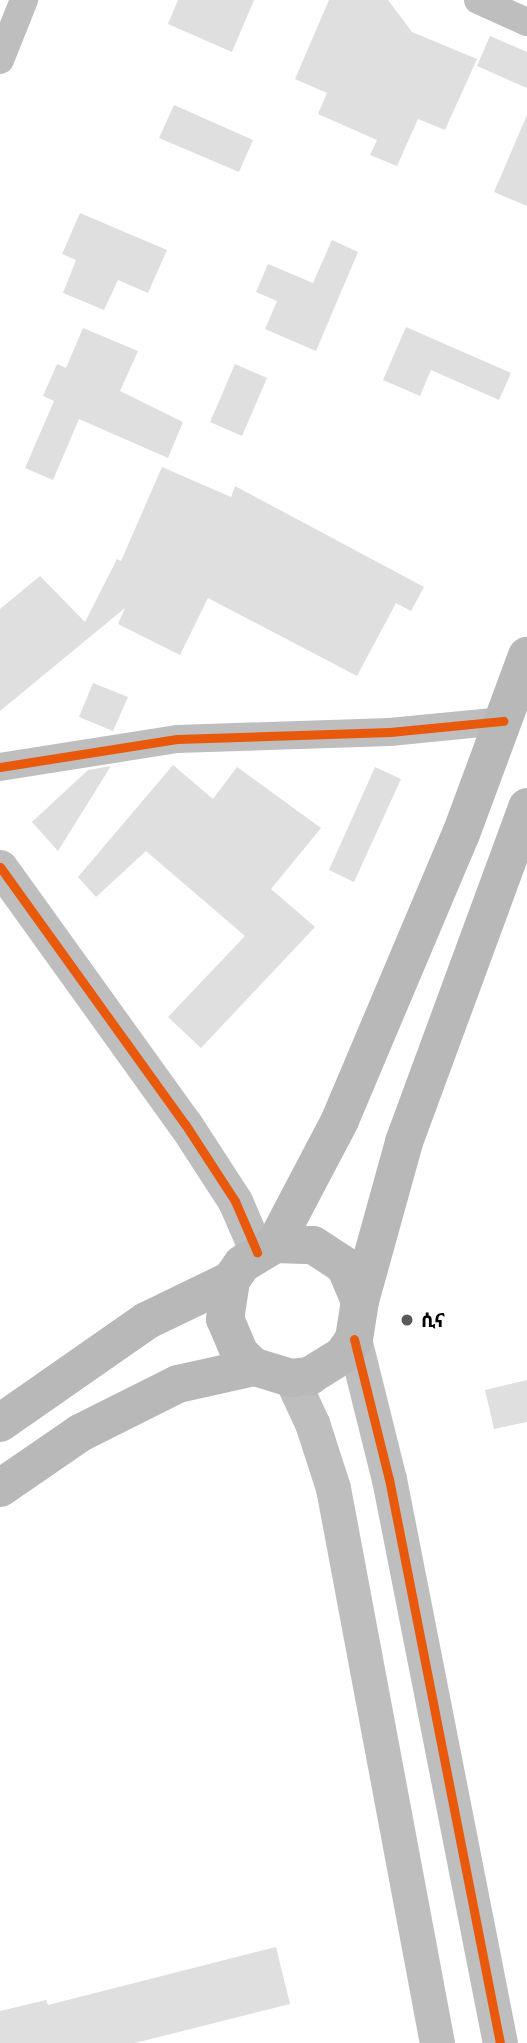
<!DOCTYPE html>
<html>
<head>
<meta charset="utf-8">
<style>
	body { margin:0 }
	#map { position:relative; width:527px; height:2043px; overflow:hidden; background:#fff; font-family:"Golos Text","Noto Sans Ethiopic",sans-serif }
	div>[style] { position:absolute }
	[style*='--x'] { left:calc(var(--x)*1px); top:calc(var(--y)*1px); width:calc(var(--w)*1px); rotate:calc(var(--a)*1deg) }
	.building>* { inset:0; background:#dfdfdf }
	.minor>* { height:28px; margin:-14px; padding:0 14px; transform-origin:14px; border-radius:14px; background:#bebebe }
	.tertiary>* { height:35px; margin:-17.5px; padding:0 17.5px; transform-origin:17.5px; border-radius:17.5px; background:#bebebe }
	.secondary>* { height:38px; margin:-19px; padding:0 19px; transform-origin:19px; border-radius:19px; background:#b8b8b8 }
	.cycleway>* { height:9px; margin:-4.5px; padding:0 4.5px; transform-origin:4.5px; border-radius:4.5px; background:#e8590c }
	.dots>* { width:19px; height:19px; translate:-50% -50%; box-sizing:border-box; border:4px solid #fff; border-radius:50% }
	span { translate:-50% -50%; white-space:nowrap; text-align:center; line-height:1.15; -webkit-text-stroke:6px #fff; paint-order:stroke }
	.poi-label { font-size:19px; color:#000; font-weight:700 }
	.left { translate:0 -50%; text-align:left }
</style>
</head>
<body>
<div id="map">
	<div class="building">
		<i style="clip-path:polygon(178px 0,254px 0,232px 52px,168px 24px)"></i>
		<i style="clip-path:polygon(329px 0,388px 0,412px 32px,477px 59px,445px 130px,418px 119px,397px 166px,370px 155px,377px 140px,318px 114px,327px 93px,295px 79px)"></i>
		<i style="clip-path:polygon(490px 36px,527px 52px,527px 88px,477px 66px)"></i>
		<i style="clip-path:polygon(174px 105px,253px 140px,239px 172px,159px 138px)"></i>
		<i style="clip-path:polygon(527px 115px,527px 206px,494px 192px)"></i>
		<i style="clip-path:polygon(80px 213px,167px 250px,148px 293px,118px 280px,104px 310px,63px 293px,76px 260px,62px 254px)"></i>
		<i style="clip-path:polygon(332px 240px,358px 252px,316px 351px,265px 329px,277px 301px,256px 292px,268px 264px,313px 283px)"></i>
		<i style="clip-path:polygon(406px 327px,511px 373px,499px 400px,431px 370px,420px 396px,383px 380px)"></i>
		<i style="clip-path:polygon(83px 328px,138px 351px,120px 391px,183px 422px,168px 458px,79px 419px,53px 480px,25px 468px,54px 401px,43px 396px,57px 364px,66px 368px)"></i>
		<i style="clip-path:polygon(235px 364px,267px 378px,242px 436px,210px 422px)"></i>
		<i style="clip-path:polygon(162px 467px,231px 497px,235px 486px,424px 587px,411px 611px,396px 603px,357px 676px,208px 598px,180px 655px,118px 624px,125px 608px,0 711px,0 609px,40px 576px,85px 622px,117px 559px,121px 561px)"></i>
		<i style="clip-path:polygon(93px 683px,128px 697px,113px 731px,79px 717px)"></i>
		<i style="clip-path:polygon(173px 765px,213px 799px,237px 767px,321px 828px,271px 889px,315px 927px,201px 1048px,168px 1017px,245px 936px,146px 851px,96px 897px,78px 877px)"></i>
		<i style="clip-path:polygon(111px 766px,58px 851px,32px 822px,88px 770px)"></i>
		<i style="clip-path:polygon(375px 767px,401px 779px,354px 882px,329px 870px)"></i>
		<i style="clip-path:polygon(527px 1380px,527px 1422px,494px 1429px,485px 1390px)"></i>
		<i style="clip-path:polygon(276px 1947px,290px 2004px,135px 2043px,0 2043px,0 2011px,46px 2000px,48px 2005px)"></i>
	</div>
	<div class="minor">
		<i style="--x:478;--y:0;--w:54;--a:24.2"></i>
		<i style="--x:0;--y:60;--w:65;--a:-68.2"></i>
		<i style="--x:0;--y:767;--w:179;--a:-9"></i>
		<i style="--x:177;--y:739;--w:213;--a:-1.9"></i>
		<i style="--x:390;--y:732;--w:114;--a:-5.6"></i>
	</div>
	<div class="tertiary">
		<i style="--x:0;--y:867;--w:317;--a:54.3"></i>
		<i style="--x:185;--y:1124;--w:92;--a:57"></i>
		<i style="--x:235;--y:1201;--w:56;--a:66.7"></i>
		<i style="--x:354;--y:1339;--w:144;--a:76"></i>
		<i style="--x:389;--y:1479;--w:575;--a:78.87"></i>
		<i style="--x:291;--y:1378;--w:50;--a:65"></i>
		<i style="--x:312;--y:1423;--w:68;--a:72.1"></i>
		<i style="--x:333;--y:1488;--w:565;--a:79.39"></i>
	</div>
	<div class="secondary">
		<i style="--x:275;--y:1244;--w:140;--a:-62.3"></i>
		<i style="--x:340;--y:1120;--w:311;--a:-67.1"></i>
		<i style="--x:461;--y:834;--w:190;--a:-69.7"></i>
		<i style="--x:360;--y:1301;--w:165;--a:-74.5"></i>
		<i style="--x:404;--y:1142;--w:357;--a:-69.8"></i>
		<i style="--x:0;--y:1423;--w:178;--a:-34.9"></i>
		<i style="--x:146;--y:1321;--w:94;--a:-25.8"></i>
		<i style="--x:231;--y:1280;--w:19;--a:-55"></i>
		<i style="--x:242;--y:1264;--w:39;--a:-31"></i>
		<i style="--x:275;--y:1244;--w:38;--a:2"></i>
		<i style="--x:313;--y:1245;--w:38;--a:33"></i>
		<i style="--x:345;--y:1266;--w:38;--a:67"></i>
		<i style="--x:360;--y:1301;--w:38;--a:99"></i>
		<i style="--x:354;--y:1339;--w:19;--a:125"></i>
		<i style="--x:343;--y:1355;--w:39;--a:148"></i>
		<i style="--x:310;--y:1376;--w:19;--a:174"></i>
		<i style="--x:291;--y:1378;--w:39;--a:-163"></i>
		<i style="--x:254;--y:1367;--w:19;--a:-137"></i>
		<i style="--x:240;--y:1354;--w:38;--a:-113"></i>
		<i style="--x:225;--y:1319;--w:39;--a:-81"></i>
		<i style="--x:0;--y:1488;--w:97;--a:-34.5"></i>
		<i style="--x:80;--y:1433;--w:110;--a:-26.6"></i>
		<i style="--x:178;--y:1384;--w:78;--a:-12.6"></i>
	</div>
	<div class="cycleway">
		<i style="--x:0;--y:767;--w:179;--a:-9"></i>
		<i style="--x:177;--y:739;--w:213;--a:-1.9"></i>
		<i style="--x:390;--y:732;--w:114;--a:-5.6"></i>
		<i style="--x:0;--y:867;--w:317;--a:54.3"></i>
		<i style="--x:185;--y:1124;--w:92;--a:57"></i>
		<i style="--x:235;--y:1201;--w:56;--a:66.7"></i>
		<i style="--x:354;--y:1339;--w:144;--a:76"></i>
		<i style="--x:389;--y:1479;--w:575;--a:78.87"></i>
	</div>
	<div class="dots">
		<i style="left:407px;top:1320px;background:#595959"></i>
	</div>
	<div class="poi-label">
		<span class="left" style="left:421px;top:1320px">ሲና</span>
	</div>
</div>
</body>
</html>
